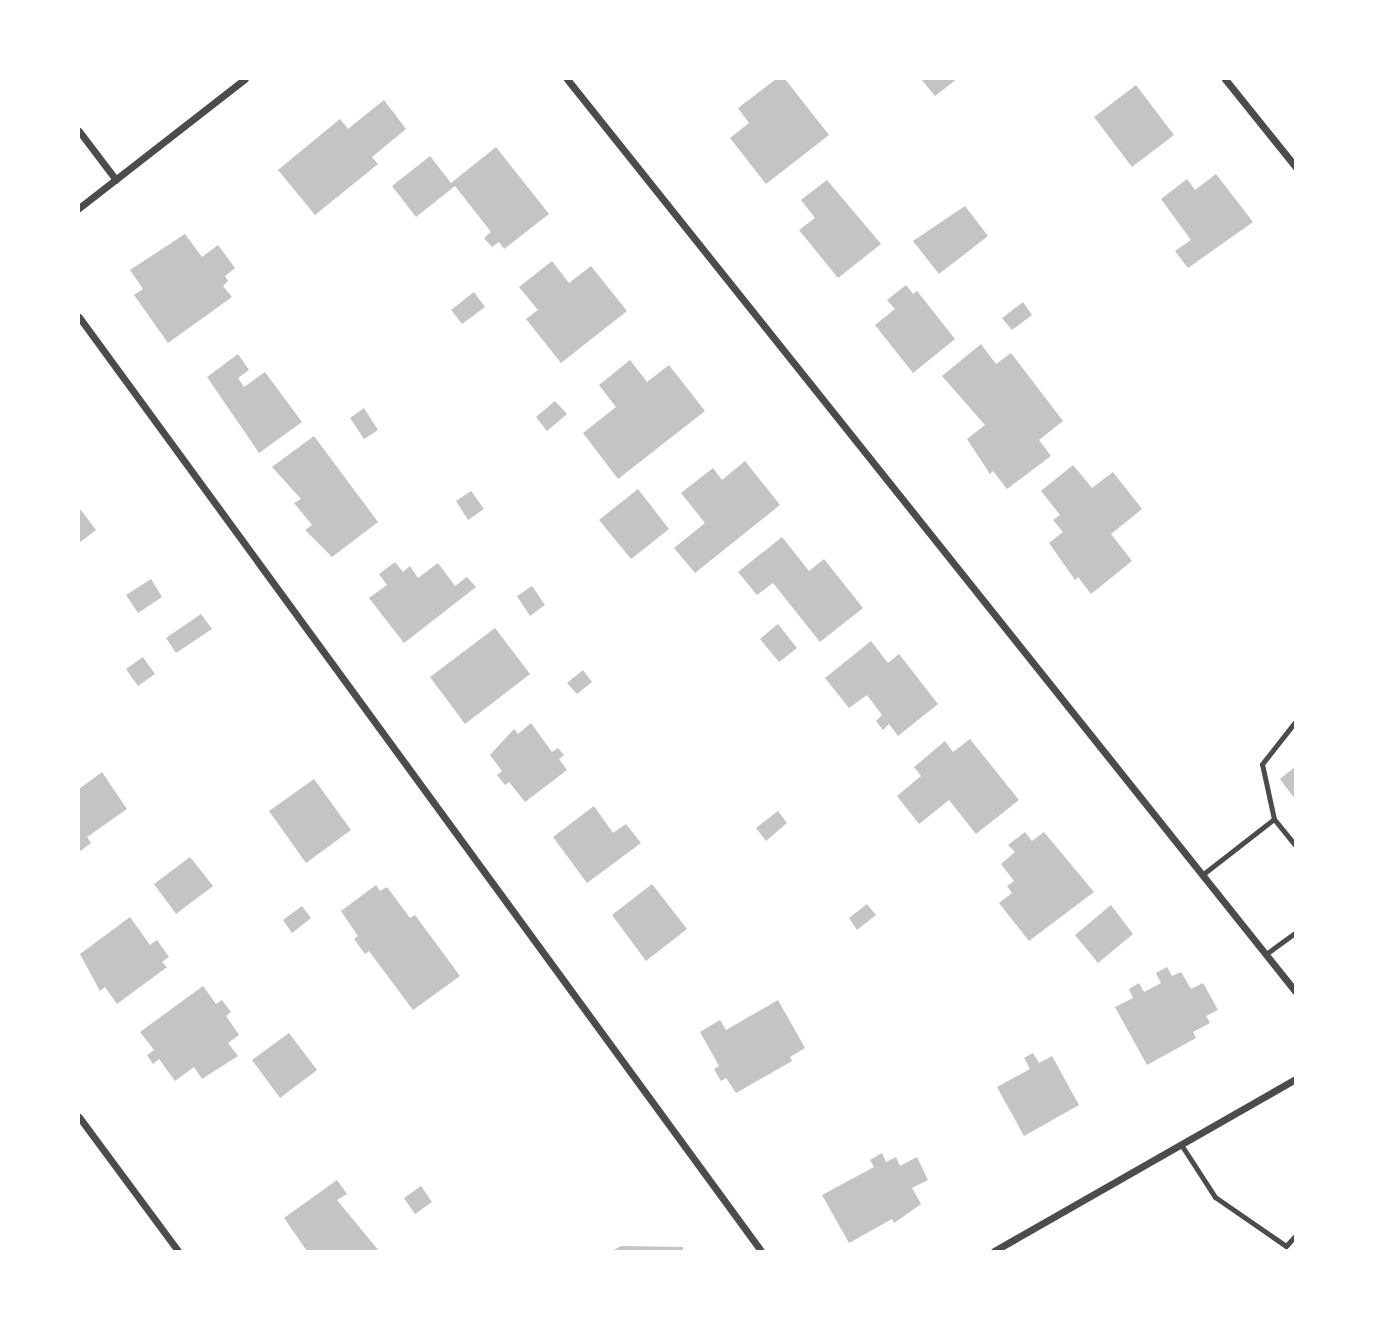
<!DOCTYPE html>
<html>
<head>
<meta charset="utf-8">
<style>
	body { margin:0 }
	#map { position:relative; width:1374px; height:1330px; overflow:hidden; background:#fff; font-family:Rubik,sans-serif }
	div>[style] { position:absolute }
	[style*='--x'] { left:calc(var(--x)*1px); top:calc(var(--y)*1px); width:calc(var(--w)*1px); rotate:calc(var(--a)*1deg) }
	.building>* { inset:0; background:#c4c4c4 }
	.service>* { height:5px; margin:-2.5px; padding:0 2.5px; transform-origin:2.5px; border-radius:2.5px; background:#4c4c4c }
	.minor>* { height:7px; margin:-3.5px; padding:0 3.5px; transform-origin:3.5px; border-radius:3.5px; background:#4c4c4c }
	span { translate:-50% -50%; white-space:nowrap; text-align:center; line-height:1.15; -webkit-text-stroke:7px #fff; paint-order:stroke }
	.frame { position:absolute; inset:0; border:80px solid #fff; pointer-events:none }
</style>
</head>
<body>
<div id="map">
	<div class="building">
		<i style="clip-path:polygon(776px 79px,785px 79px,829px 135px,766px 184px,730px 138px,749px 123px,738px 108px)"></i>
		<i style="clip-path:polygon(921px 79px,957px 79px,935px 96px)"></i>
		<i style="clip-path:polygon(1136px 85px,1174px 135px,1132px 167px,1094px 117px)"></i>
		<i style="clip-path:polygon(384px 100px,406px 129px,372px 157px,378px 164px,315px 215px,278px 170px,340px 119px,348px 129px)"></i>
		<i style="clip-path:polygon(496px 147px,549px 214px,504px 249px,499px 242px,492px 247px,484px 238px,491px 232px,455px 186px,416px 217px,392px 186px,430px 156px,451px 183px)"></i>
		<i style="clip-path:polygon(1216px 174px,1253px 222px,1188px 268px,1175px 251px,1191px 240px,1161px 199px,1187px 179px,1195px 190px)"></i>
		<i style="clip-path:polygon(827px 180px,881px 244px,838px 278px,799px 230px,815px 218px,801px 200px)"></i>
		<i style="clip-path:polygon(965px 206px,988px 236px,939px 274px,913px 241px)"></i>
		<i style="clip-path:polygon(185px 234px,202px 257px,218px 245px,235px 268px,225px 276px,228px 281px,223px 286px,232px 297px,168px 343px,134px 295px,143px 289px,130px 270px)"></i>
		<i style="clip-path:polygon(552px 261px,569px 283px,591px 266px,627px 311px,561px 363px,526px 319px,538px 310px,519px 287px)"></i>
		<i style="clip-path:polygon(906px 285px,913px 294px,917px 291px,955px 339px,913px 373px,875px 325px,895px 309px,887px 300px)"></i>
		<i style="clip-path:polygon(474px 292px,485px 307px,462px 324px,451px 310px)"></i>
		<i style="clip-path:polygon(1023px 302px,1032px 315px,1012px 330px,1002px 318px)"></i>
		<i style="clip-path:polygon(981px 344px,996px 364px,1011px 353px,1063px 421px,1039px 440px,1051px 456px,1007px 489px,993px 471px,990px 474px,967px 439px,985px 425px,942px 376px)"></i>
		<i style="clip-path:polygon(238px 354px,249px 370px,238px 378px,244px 387px,265px 372px,302px 422px,259px 453px,207px 377px)"></i>
		<i style="clip-path:polygon(630px 360px,647px 382px,669px 365px,705px 411px,618px 479px,583px 433px,616px 407px,599px 385px)"></i>
		<i style="clip-path:polygon(555px 401px,567px 414px,547px 431px,536px 417px)"></i>
		<i style="clip-path:polygon(364px 408px,378px 430px,364px 439px,350px 418px)"></i>
		<i style="clip-path:polygon(314px 436px,378px 522px,332px 557px,305px 530px,312px 525px,294px 503px,301px 499px,272px 467px)"></i>
		<i style="clip-path:polygon(745px 461px,780px 505px,695px 573px,674px 548px,705px 523px,681px 493px,713px 468px,722px 480px)"></i>
		<i style="clip-path:polygon(1073px 465px,1092px 488px,1113px 472px,1142px 509px,1111px 534px,1132px 561px,1091px 594px,1078px 577px,1075px 580px,1049px 543px,1063px 532px,1053px 520px,1060px 515px,1041px 491px)"></i>
		<i style="clip-path:polygon(638px 489px,669px 529px,631px 559px,599px 520px)"></i>
		<i style="clip-path:polygon(471px 491px,484px 509px,468px 520px,456px 501px)"></i>
		<i style="clip-path:polygon(81px 510px,96px 530px,79px 543px,79px 511px)"></i>
		<i style="clip-path:polygon(782px 537px,809px 571px,824px 559px,863px 608px,820px 642px,773px 583px,757px 595px,738px 572px)"></i>
		<i style="clip-path:polygon(395px 562px,403px 572px,410px 566px,418px 578px,438px 563px,455px 586px,467px 577px,476px 587px,404px 643px,369px 598px,387px 585px,379px 574px)"></i>
		<i style="clip-path:polygon(151px 579px,162px 597px,138px 613px,126px 595px)"></i>
		<i style="clip-path:polygon(532px 586px,545px 605px,530px 616px,517px 596px)"></i>
		<i style="clip-path:polygon(201px 614px,212px 629px,176px 653px,166px 638px)"></i>
		<i style="clip-path:polygon(778px 624px,797px 648px,779px 662px,760px 639px)"></i>
		<i style="clip-path:polygon(495px 628px,530px 674px,465px 724px,430px 677px)"></i>
		<i style="clip-path:polygon(871px 641px,888px 663px,899px 654px,938px 704px,898px 736px,889px 724px,883px 730px,876px 721px,882px 715px,867px 695px,849px 708px,825px 678px)"></i>
		<i style="clip-path:polygon(143px 657px,155px 674px,138px 686px,126px 669px)"></i>
		<i style="clip-path:polygon(583px 670px,592px 682px,577px 694px,567px 683px)"></i>
		<i style="clip-path:polygon(531px 723px,552px 752px,558px 748px,564px 755px,559px 759px,567px 770px,525px 802px,509px 782px,505px 785px,497px 775px,502px 771px,490px 755px,514px 729px,518px 734px)"></i>
		<i style="clip-path:polygon(970px 739px,1019px 800px,976px 834px,949px 800px,919px 824px,897px 796px,921px 776px,914px 767px,945px 741px,953px 752px)"></i>
		<i style="clip-path:polygon(1295px 767px,1295px 799px,1280px 779px)"></i>
		<i style="clip-path:polygon(102px 772px,127px 809px,87px 837px,91px 843px,79px 852px,79px 789px)"></i>
		<i style="clip-path:polygon(314px 779px,351px 830px,306px 863px,269px 811px)"></i>
		<i style="clip-path:polygon(594px 806px,613px 833px,626px 824px,641px 843px,587px 883px,553px 837px)"></i>
		<i style="clip-path:polygon(778px 811px,787px 823px,766px 841px,756px 828px)"></i>
		<i style="clip-path:polygon(1025px 832px,1032px 841px,1044px 832px,1094px 892px,1029px 941px,999px 903px,1012px 893px,1007px 886px,1014px 881px,1001px 864px,1015px 852px,1008px 845px)"></i>
		<i style="clip-path:polygon(190px 857px,213px 886px,176px 914px,154px 884px)"></i>
		<i style="clip-path:polygon(652px 884px,687px 929px,646px 961px,612px 915px)"></i>
		<i style="clip-path:polygon(376px 885px,380px 891px,387px 887px,410px 918px,415px 915px,460px 976px,413px 1010px,369px 951px,365px 954px,354px 939px,358px 936px,341px 911px)"></i>
		<i style="clip-path:polygon(867px 904px,876px 915px,857px 930px,849px 918px)"></i>
		<i style="clip-path:polygon(1111px 905px,1133px 934px,1098px 963px,1075px 935px)"></i>
		<i style="clip-path:polygon(302px 906px,311px 918px,292px 933px,283px 920px)"></i>
		<i style="clip-path:polygon(130px 917px,150px 945px,157px 940px,169px 957px,162px 962px,167px 967px,117px 1004px,105px 987px,100px 991px,80px 954px)"></i>
		<i style="clip-path:polygon(1167px 967px,1172px 976px,1181px 972px,1191px 989px,1203px 983px,1218px 1010px,1206px 1016px,1210px 1023px,1193px 1032px,1196px 1038px,1147px 1065px,1115px 1007px,1133px 998px,1129px 989px,1139px 983px,1144px 992px,1161px 983px,1156px 973px)"></i>
		<i style="clip-path:polygon(203px 986px,216px 1004px,222px 1000px,231px 1012px,226px 1016px,239px 1035px,228px 1043px,238px 1056px,202px 1079px,194px 1067px,175px 1081px,159px 1059px,153px 1064px,147px 1055px,154px 1050px,140px 1032px)"></i>
		<i style="clip-path:polygon(778px 1000px,805px 1048px,790px 1057px,792px 1061px,736px 1093px,726px 1078px,721px 1081px,714px 1069px,719px 1066px,700px 1032px,720px 1020px,726px 1030px)"></i>
		<i style="clip-path:polygon(289px 1033px,317px 1070px,280px 1098px,252px 1060px)"></i>
		<i style="clip-path:polygon(1033px 1053px,1039px 1063px,1052px 1056px,1079px 1105px,1024px 1136px,997px 1087px,1030px 1069px,1024px 1058px)"></i>
		<i style="clip-path:polygon(882px 1153px,886px 1162px,896px 1157px,900px 1166px,917px 1157px,928px 1180px,912px 1188px,921px 1204px,894px 1223px,892px 1219px,849px 1243px,822px 1195px,874px 1167px,870px 1160px)"></i>
		<i style="clip-path:polygon(337px 1180px,347px 1194px,337px 1200px,379px 1251px,307px 1251px,284px 1218px)"></i>
		<i style="clip-path:polygon(421px 1186px,432px 1202px,415px 1214px,404px 1198px)"></i>
		<i style="clip-path:polygon(621px 1246px,683px 1247px,683px 1251px,612px 1251px)"></i>
	</div>
	<div class="service">
		<i style="--x:1274;--y:819;--w:56;--a:-102.3"></i>
		<i style="--x:1262;--y:764;--w:53;--a:-51.8"></i>
		<i style="--x:1202;--y:875;--w:91;--a:-37.9"></i>
		<i style="--x:1274;--y:819;--w:33;--a:51"></i>
		<i style="--x:1266;--y:954;--w:36;--a:-36"></i>
		<i style="--x:1182;--y:1146;--w:61;--a:57.1"></i>
		<i style="--x:1215;--y:1197;--w:86;--a:34.6"></i>
		<i style="--x:1286;--y:1246;--w:13;--a:-48"></i>
	</div>
	<div class="minor">
		<i style="--x:567;--y:79;--w:1167;--a:51.4"></i>
		<i style="--x:1225;--y:79;--w:112;--a:51.2"></i>
		<i style="--x:79;--y:131;--w:61;--a:52.9"></i>
		<i style="--x:79;--y:208;--w:210;--a:-37.9"></i>
		<i style="--x:79;--y:317;--w:1156;--a:53.86"></i>
		<i style="--x:79;--y:1117;--w:167;--a:53.5"></i>
		<i style="--x:994;--y:1251;--w:347;--a:-29.7"></i>
	</div>
	<div class="frame"></div>
</div>
</body>
</html>
